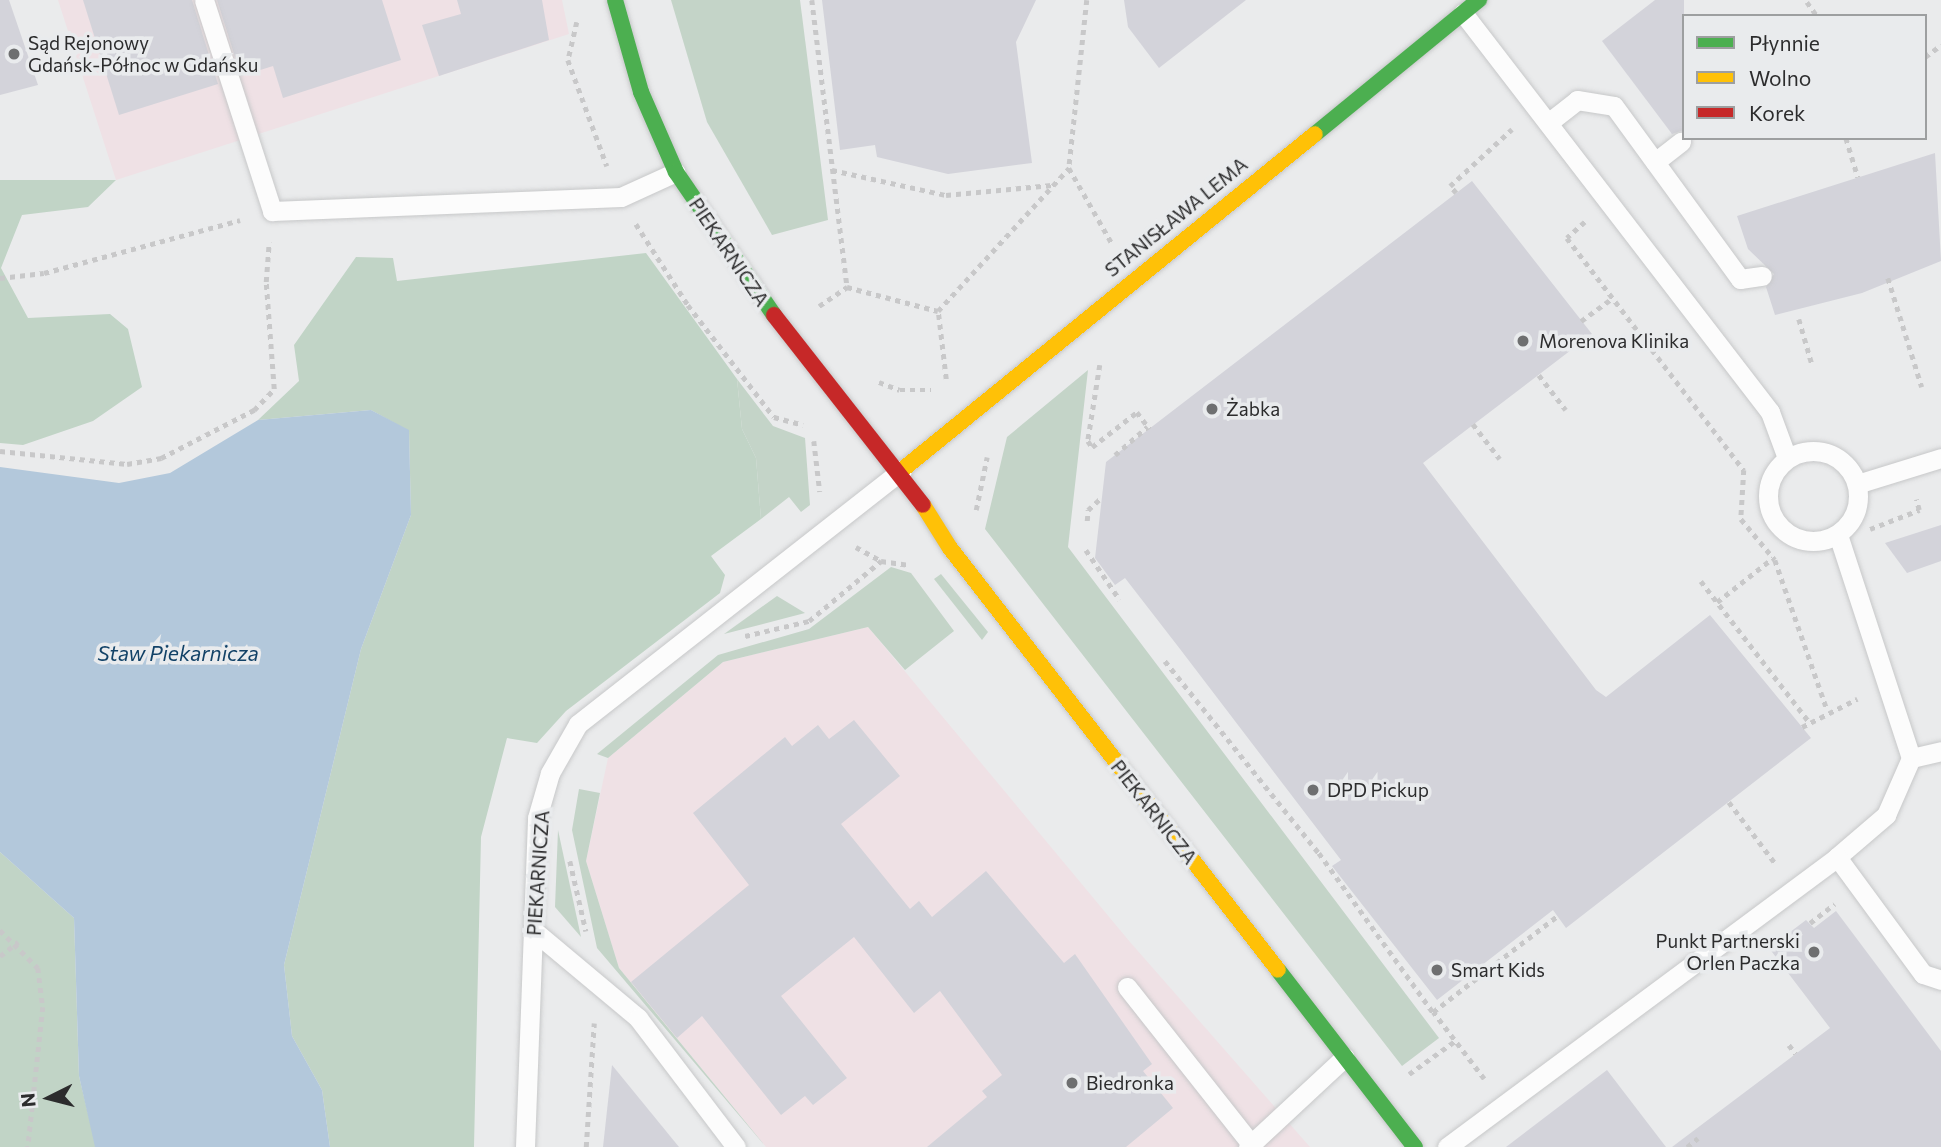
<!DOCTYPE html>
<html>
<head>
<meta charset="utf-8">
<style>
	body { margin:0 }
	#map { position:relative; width:1941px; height:1147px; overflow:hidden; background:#eaebec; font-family:Commissioner,sans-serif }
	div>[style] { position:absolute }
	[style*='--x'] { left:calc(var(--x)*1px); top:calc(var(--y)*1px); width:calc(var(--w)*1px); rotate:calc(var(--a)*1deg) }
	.commercial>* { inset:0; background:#efe1e5 }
	.green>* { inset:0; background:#c4d4c8 }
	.forest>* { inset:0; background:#c1d4c6 }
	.water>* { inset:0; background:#b3c8db }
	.building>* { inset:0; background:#d3d3da }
	.path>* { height:4.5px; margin-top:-2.25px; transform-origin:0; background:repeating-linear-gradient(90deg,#c8c8c9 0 5px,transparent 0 10px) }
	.roads { filter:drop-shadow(0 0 2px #c7c8c9) drop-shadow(0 0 2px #c7c8c9) }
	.lane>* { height:19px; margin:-9.5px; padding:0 9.5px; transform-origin:9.5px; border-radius:9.5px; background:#fcfcfc }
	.lane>.ring { margin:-9.5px; padding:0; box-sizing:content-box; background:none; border:19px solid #fcfcfc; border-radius:50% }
	.fast>* { height:16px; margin:-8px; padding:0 8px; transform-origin:8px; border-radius:8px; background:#4caf50 }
	.slow>* { height:16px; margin:-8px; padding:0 8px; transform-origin:8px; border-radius:8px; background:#ffc107 }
	.jam>* { height:16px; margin:-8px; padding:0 8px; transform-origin:8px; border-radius:8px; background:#c62828 }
	.dots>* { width:19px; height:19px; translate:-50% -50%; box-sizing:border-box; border:4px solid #e9ebed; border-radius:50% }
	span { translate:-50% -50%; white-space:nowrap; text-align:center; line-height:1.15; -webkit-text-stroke:7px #e9ebed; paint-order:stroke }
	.poi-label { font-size:19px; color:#2c2c2d }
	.left { translate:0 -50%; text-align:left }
	.right { translate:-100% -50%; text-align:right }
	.street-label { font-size:19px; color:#2c2c2d }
	.water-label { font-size:21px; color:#124267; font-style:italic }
	.legend { position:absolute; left:1682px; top:14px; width:245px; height:126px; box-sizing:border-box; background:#e9ebed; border:2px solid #9d9fa0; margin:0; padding:9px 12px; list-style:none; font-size:21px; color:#2c2c2d }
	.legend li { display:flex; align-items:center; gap:14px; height:35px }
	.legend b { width:35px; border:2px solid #9d9fa0 }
	.north { position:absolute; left:14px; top:1063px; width:70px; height:70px; -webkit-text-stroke:5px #e9ebed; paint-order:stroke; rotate:264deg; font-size:19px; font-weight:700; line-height:28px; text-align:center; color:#2c2c2d }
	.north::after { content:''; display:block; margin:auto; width:24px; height:32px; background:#2c2c2d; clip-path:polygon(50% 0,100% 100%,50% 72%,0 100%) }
</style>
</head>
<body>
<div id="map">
	<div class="commercial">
		<i style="clip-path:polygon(58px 0,562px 0,569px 34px,116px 180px)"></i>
		<i style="clip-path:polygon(868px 627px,1130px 942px,1310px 1147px,766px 1147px,619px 968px,586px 861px,608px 758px,723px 662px)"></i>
	</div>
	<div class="green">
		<i style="clip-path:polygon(671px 0,800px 0,828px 220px,772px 235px,707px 122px)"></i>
		<i style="clip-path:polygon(1088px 370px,1068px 547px,1439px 1038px,1402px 1066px,985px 529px,1007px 437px)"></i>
		<i style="clip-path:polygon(737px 379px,773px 426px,805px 438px,810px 505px,801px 512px,789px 497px,761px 519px,756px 458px,742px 429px)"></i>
		<i style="clip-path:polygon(891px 567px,911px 573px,954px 631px,905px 670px,868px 627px,723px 662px,608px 758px,597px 754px,718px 655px,809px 629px)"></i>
		<i style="clip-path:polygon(941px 574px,988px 632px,982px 640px,934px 579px)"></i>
		<i style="clip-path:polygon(777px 596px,805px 613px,724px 634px)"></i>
		<i style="clip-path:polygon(579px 789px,600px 793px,586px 861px,619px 968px,766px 1147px,597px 948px,572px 830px)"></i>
		<i style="clip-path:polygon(558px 830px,581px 937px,555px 907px)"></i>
	</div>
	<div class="forest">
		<i style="clip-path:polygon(0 180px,116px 180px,88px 207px,22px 215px,1px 268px,28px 318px,110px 314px,128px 329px,142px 387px,93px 421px,23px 445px,0 443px)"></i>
		<i style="clip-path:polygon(646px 253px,737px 379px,742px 429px,756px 458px,761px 519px,711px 556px,725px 575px,720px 593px,566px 711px,537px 743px,507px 738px,481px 837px,474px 1147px,330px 1147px,322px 1090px,292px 1036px,284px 965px,361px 649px,411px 515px,409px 431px,371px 410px,258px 420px,299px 381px,294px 345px,356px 257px,393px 258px,397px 281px)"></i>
		<i style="clip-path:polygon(0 852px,74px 918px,79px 1076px,96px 1147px,0 1147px)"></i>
	</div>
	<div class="water">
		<i style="clip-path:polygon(371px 410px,409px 430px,411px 515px,361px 649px,284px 965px,292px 1036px,322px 1090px,330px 1147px,95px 1147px,79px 1076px,74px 918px,0 852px,0 467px,119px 483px,170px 473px,258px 420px)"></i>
	</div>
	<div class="building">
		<i style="clip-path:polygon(0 0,9px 0,38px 85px,0 95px)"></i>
		<i style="clip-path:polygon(83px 0,192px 0,218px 84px,119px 115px)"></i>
		<i style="clip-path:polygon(217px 0,382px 0,401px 60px,283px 98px,273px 66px,241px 76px)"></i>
		<i style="clip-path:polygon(457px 0,542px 0,549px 40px,439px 76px,422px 25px,461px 14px)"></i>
		<i style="clip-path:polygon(822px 0,1036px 0,1016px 42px,1032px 163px,948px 174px,877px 157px,875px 145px,840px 150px)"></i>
		<i style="clip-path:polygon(1124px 0,1246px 0,1159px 68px,1128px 27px)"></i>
		<i style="clip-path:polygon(1655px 0,1684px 0,1684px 130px,1672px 134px,1602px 41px)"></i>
		<i style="clip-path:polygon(1935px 153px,1941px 261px,1862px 293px,1775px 315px,1766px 287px,1774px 274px,1748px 249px,1737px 216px)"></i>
		<i style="clip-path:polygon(1472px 181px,1592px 334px,1423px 463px,1596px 690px,1606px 697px,1710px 615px,1811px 738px,1566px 928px,1553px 910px,1437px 1000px,1332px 866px,1341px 860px,1180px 649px,1125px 578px,1115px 585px,1095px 558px,1106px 462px)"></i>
		<i style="clip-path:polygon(1941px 525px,1941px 561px,1907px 573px,1885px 543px)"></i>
		<i style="clip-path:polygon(854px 720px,900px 776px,841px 824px,910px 909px,919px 901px,932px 917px,986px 871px,1064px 963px,1075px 954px,1152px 1064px,1143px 1071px,1173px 1108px,1126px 1147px,927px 1147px,987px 1097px,982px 1091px,1002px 1075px,940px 991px,914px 1013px,854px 937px,781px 996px,847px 1078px,813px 1105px,805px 1096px,781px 1115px,702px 1016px,677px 1038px,631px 982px,749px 885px,693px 813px,785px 737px,792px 746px,818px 725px,829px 739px)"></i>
		<i style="clip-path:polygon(1836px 911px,1941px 1051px,1941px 1147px,1672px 1147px,1830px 1028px,1769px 948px,1806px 920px,1814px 928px)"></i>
		<i style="clip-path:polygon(612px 1065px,679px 1147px,603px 1147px)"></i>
		<i style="clip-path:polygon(1607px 1070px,1666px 1147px,1506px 1147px)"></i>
	</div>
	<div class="path">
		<i style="--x:812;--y:0;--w:289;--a:83"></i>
		<i style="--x:1087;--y:0;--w:169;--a:96.1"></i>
		<i style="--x:1069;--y:168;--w:89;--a:60.3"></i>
		<i style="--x:1807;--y:2;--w:17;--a:54"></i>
		<i style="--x:577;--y:22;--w:39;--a:103"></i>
		<i style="--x:568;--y:60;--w:113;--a:69.8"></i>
		<i style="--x:1925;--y:57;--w:20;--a:-37"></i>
		<i style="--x:1846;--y:138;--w:41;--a:72.9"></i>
		<i style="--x:832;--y:170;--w:117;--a:12.4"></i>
		<i style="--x:946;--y:195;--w:106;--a:-5.4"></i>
		<i style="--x:1456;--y:193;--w:9;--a:-131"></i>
		<i style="--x:1450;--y:186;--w:84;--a:-42.6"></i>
		<i style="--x:1585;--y:222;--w:24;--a:138"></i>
		<i style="--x:1567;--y:238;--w:292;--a:52.7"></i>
		<i style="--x:1744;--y:470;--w:49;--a:93.5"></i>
		<i style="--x:1741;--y:519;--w:53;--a:50.3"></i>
		<i style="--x:1775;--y:560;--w:158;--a:70.8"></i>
		<i style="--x:636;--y:224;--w:96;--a:57.3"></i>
		<i style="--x:688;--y:305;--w:141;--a:52.5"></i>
		<i style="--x:774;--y:417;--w:30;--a:15"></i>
		<i style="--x:0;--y:278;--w:44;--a:-6.5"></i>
		<i style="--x:44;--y:273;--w:203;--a:-15.1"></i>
		<i style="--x:1888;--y:278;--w:114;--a:72.7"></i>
		<i style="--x:819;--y:306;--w:34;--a:-34"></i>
		<i style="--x:847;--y:287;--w:94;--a:14.8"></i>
		<i style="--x:1799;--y:319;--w:47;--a:73.9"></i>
		<i style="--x:1581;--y:321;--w:39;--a:-36"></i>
		<i style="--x:1100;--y:365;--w:77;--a:99"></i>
		<i style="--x:1088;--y:441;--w:7;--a:56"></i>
		<i style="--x:1092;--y:447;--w:57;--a:-37.9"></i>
		<i style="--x:1137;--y:412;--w:21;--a:53"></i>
		<i style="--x:1539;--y:375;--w:44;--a:52.4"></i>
		<i style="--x:946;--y:379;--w:68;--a:-96.7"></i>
		<i style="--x:938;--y:311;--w:194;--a:-47.5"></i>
		<i style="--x:879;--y:382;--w:22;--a:21"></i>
		<i style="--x:900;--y:390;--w:31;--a:0"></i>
		<i style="--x:1473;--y:424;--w:44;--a:52.4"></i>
		<i style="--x:814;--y:441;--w:51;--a:83.3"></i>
		<i style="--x:0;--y:451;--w:128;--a:5.8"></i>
		<i style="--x:127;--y:464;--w:35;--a:-10"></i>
		<i style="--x:161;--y:458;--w:105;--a:-27.3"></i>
		<i style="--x:254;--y:410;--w:29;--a:-46"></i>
		<i style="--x:274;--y:389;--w:107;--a:-94.3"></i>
		<i style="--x:266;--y:282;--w:40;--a:-85.7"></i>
		<i style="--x:1115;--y:455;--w:43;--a:-41.2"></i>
		<i style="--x:976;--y:510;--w:54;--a:-78.3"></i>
		<i style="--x:1087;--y:521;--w:11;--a:-85"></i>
		<i style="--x:1088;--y:510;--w:19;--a:-43"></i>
		<i style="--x:1870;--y:529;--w:53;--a:-21.2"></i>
		<i style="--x:1919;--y:510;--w:11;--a:-105"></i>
		<i style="--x:856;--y:547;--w:29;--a:29"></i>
		<i style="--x:881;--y:561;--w:27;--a:8"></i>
		<i style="--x:1086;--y:550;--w:60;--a:55.8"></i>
		<i style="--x:1701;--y:581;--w:178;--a:52.5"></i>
		<i style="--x:1717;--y:602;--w:71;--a:-38.2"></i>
		<i style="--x:745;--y:636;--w:66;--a:-13.2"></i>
		<i style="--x:809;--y:621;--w:94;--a:-39.8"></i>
		<i style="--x:1165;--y:661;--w:246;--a:51.3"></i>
		<i style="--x:1319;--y:853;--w:196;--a:54.4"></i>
		<i style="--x:1802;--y:727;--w:62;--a:-27"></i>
		<i style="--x:1729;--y:802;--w:76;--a:53"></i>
		<i style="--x:570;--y:861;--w:72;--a:77.1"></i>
		<i style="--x:1810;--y:923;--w:31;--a:-38"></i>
		<i style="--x:0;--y:930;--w:54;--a:45"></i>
		<i style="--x:38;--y:968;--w:39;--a:83"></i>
		<i style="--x:43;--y:1007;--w:141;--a:96.1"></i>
		<i style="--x:0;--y:956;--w:23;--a:-38"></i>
		<i style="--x:1789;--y:1045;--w:11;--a:52"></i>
		<i style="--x:1409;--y:1074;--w:57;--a:-35.7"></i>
		<i style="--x:1484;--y:1079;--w:84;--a:-127.3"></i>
		<i style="--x:1433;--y:1012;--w:157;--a:-37.7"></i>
		<i style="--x:586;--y:1147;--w:124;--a:-86.3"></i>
		<i style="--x:1687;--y:1147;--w:14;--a:-39"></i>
	</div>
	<div class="roads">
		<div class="lane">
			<i style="--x:204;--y:0;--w:222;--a:72.1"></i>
			<i style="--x:272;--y:211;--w:349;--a:-2.3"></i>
			<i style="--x:621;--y:197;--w:60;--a:-24.4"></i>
			<i style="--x:1463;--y:13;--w:503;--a:52.42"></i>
			<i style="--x:1770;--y:412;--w:49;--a:69.7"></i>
			<i style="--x:1548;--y:123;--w:37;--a:-38"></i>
			<i style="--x:1577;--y:100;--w:37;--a:9"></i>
			<i style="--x:1614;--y:106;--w:214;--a:53.9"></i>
			<i style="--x:1740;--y:279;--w:22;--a:-8"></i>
			<i style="--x:1655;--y:162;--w:33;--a:-38"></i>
			<i class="ring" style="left:1768px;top:451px;width:71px;height:71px"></i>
			<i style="--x:1857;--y:484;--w:88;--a:-17.2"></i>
			<i style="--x:1911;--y:758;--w:31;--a:-13"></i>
			<i style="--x:1837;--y:857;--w:65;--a:-40.6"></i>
			<i style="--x:1886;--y:815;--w:62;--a:-66.3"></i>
			<i style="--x:1911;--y:758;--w:235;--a:-108.1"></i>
			<i style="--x:534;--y:931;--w:136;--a:39.9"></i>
			<i style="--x:638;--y:1018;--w:162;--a:52.8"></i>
			<i style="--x:1127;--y:987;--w:200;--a:51.7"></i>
			<i style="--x:525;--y:1147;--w:329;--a:-87.9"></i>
			<i style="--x:537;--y:818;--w:47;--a:-73.9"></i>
			<i style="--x:550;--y:773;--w:56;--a:-60.3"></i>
			<i style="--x:578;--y:724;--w:412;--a:-38.1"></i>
			<i style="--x:1248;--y:1147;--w:132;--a:-42.9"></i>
			<i style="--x:1447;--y:1147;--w:486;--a:-36.6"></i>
			<i style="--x:1837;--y:857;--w:145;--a:53.7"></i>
			<i style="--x:1923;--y:974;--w:19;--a:18"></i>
		</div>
		<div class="fast">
			<i style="--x:615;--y:0;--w:96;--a:74.2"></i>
			<i style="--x:641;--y:92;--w:87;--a:66.4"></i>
			<i style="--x:676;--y:172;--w:173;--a:55.6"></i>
			<i style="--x:1315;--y:134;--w:212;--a:-39.3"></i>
			<i style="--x:1278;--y:970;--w:224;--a:52.3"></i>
		</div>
		<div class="slow">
			<i style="--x:902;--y:470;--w:532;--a:-39.13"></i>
			<i style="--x:923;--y:505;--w:51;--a:57.9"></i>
			<i style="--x:950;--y:548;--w:534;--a:52.14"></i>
		</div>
		<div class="jam">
			<i style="--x:774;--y:315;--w:241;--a:51.9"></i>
		</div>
	</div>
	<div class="dots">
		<i style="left:14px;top:54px;background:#6e6f70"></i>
		<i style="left:1523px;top:341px;background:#6e6f70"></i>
		<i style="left:1212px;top:409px;background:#6e6f70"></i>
		<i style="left:1313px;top:790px;background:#6e6f70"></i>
		<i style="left:1814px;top:952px;background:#6e6f70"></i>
		<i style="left:1437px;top:970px;background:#6e6f70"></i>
		<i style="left:1072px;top:1083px;background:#6e6f70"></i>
	</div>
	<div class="poi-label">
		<span class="left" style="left:28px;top:54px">Sąd Rejonowy<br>Gdańsk-Północ w Gdańsku</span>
		<span class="left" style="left:1539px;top:341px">Morenova Klinika</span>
		<span class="left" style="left:1226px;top:409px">Żabka</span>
		<span class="left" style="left:1327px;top:790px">DPD Pickup</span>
		<span class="right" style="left:1800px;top:952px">Punkt Partnerski<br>Orlen Paczka</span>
		<span class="left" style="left:1451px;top:970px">Smart Kids</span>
		<span class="left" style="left:1086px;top:1083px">Biedronka</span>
	</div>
	<div class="street-label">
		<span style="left:1176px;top:217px;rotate:-39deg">STANISŁAWA LEMA</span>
		<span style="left:729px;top:252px;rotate:56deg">PIEKARNICZA</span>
		<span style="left:1154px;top:812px;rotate:52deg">PIEKARNICZA</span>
		<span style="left:538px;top:873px;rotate:-86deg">PIEKARNICZA</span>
	</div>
	<div class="water-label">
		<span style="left:178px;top:653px">Staw Piekarnicza</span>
	</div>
	<ul class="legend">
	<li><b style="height:9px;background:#4caf50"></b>Płynnie</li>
	<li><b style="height:9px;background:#ffc107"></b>Wolno</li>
	<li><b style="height:9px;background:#c62828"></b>Korek</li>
	</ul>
	<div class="north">N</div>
</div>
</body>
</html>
